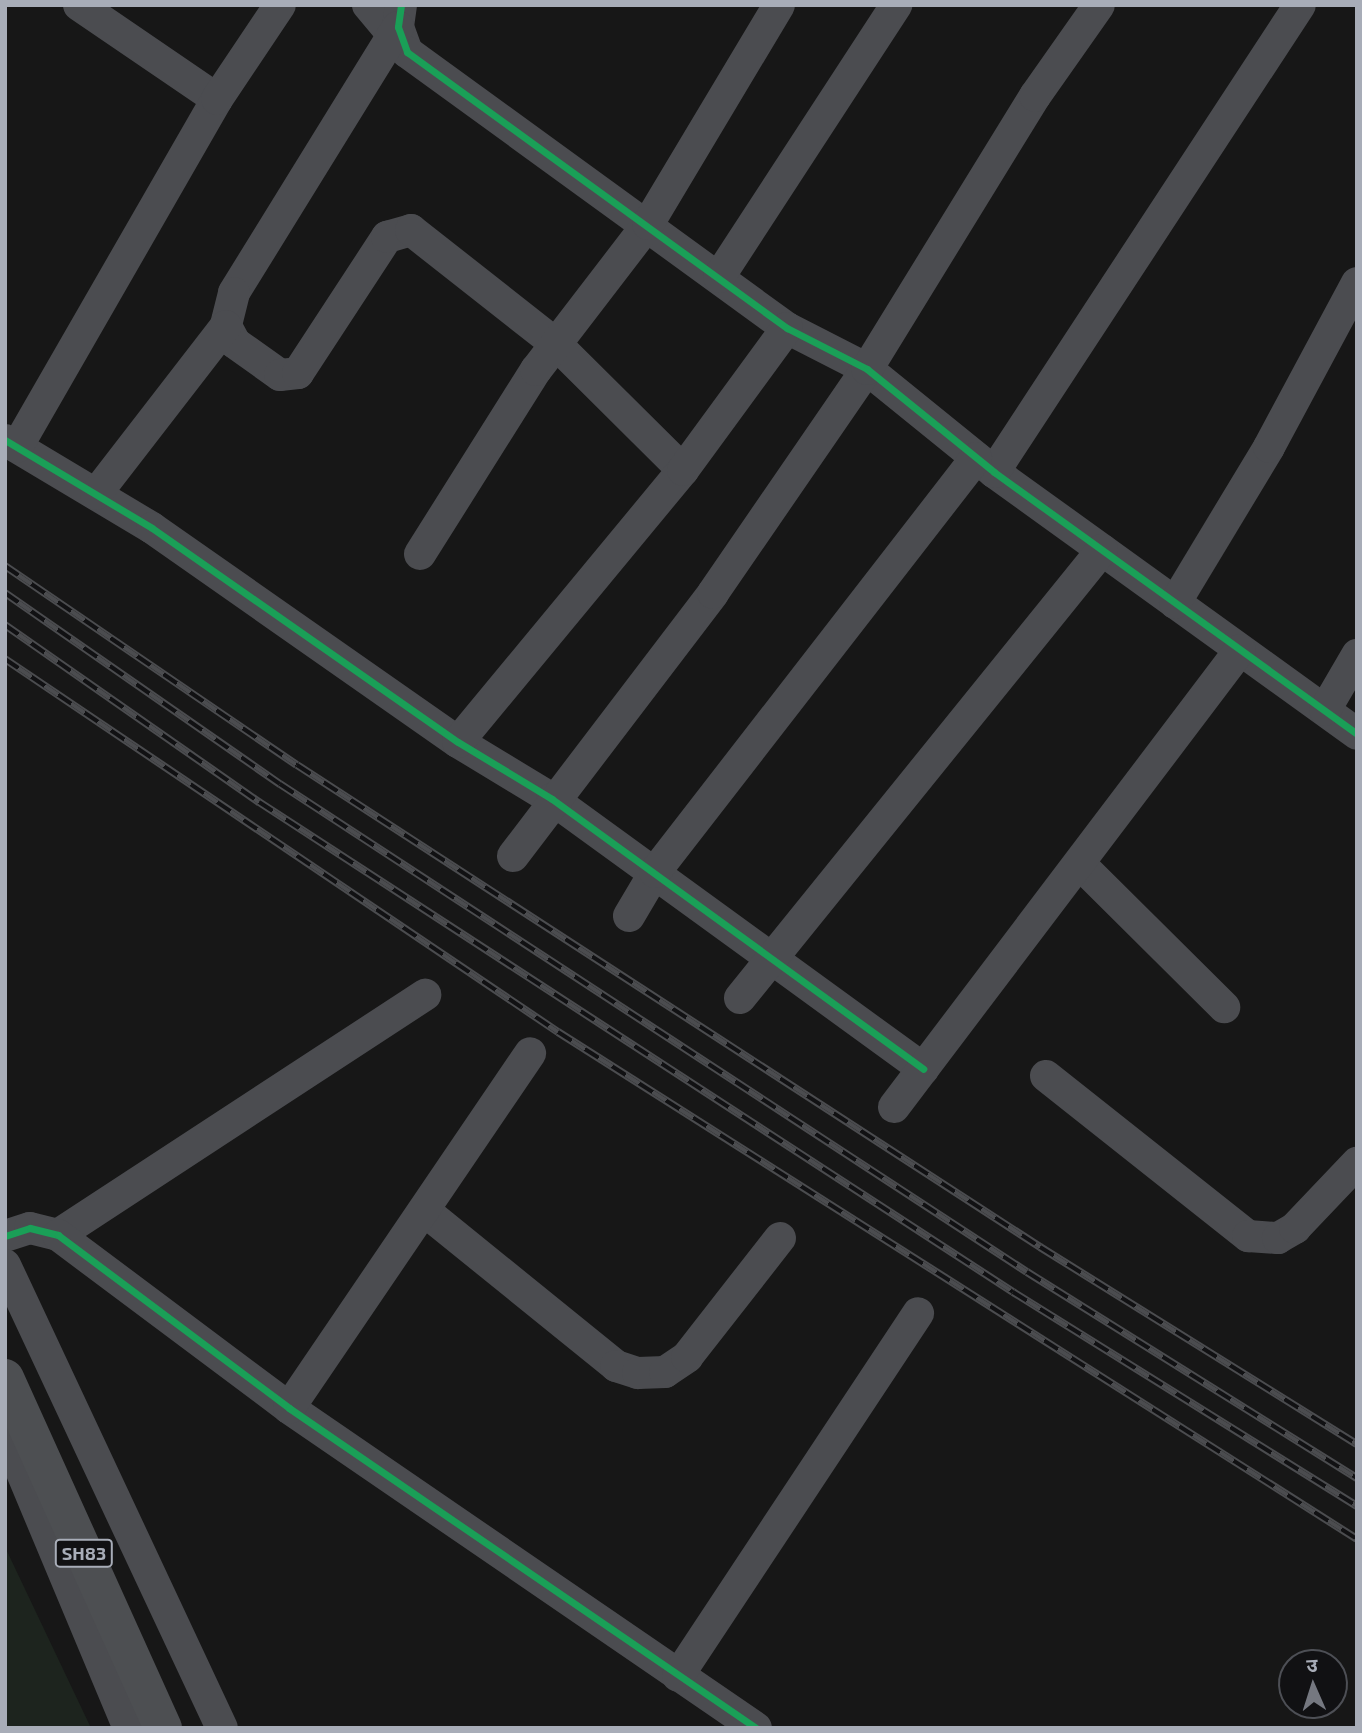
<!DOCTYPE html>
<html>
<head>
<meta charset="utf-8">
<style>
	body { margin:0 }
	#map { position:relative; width:1362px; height:1733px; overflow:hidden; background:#171717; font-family:"Exo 2","Noto Sans Devanagari",sans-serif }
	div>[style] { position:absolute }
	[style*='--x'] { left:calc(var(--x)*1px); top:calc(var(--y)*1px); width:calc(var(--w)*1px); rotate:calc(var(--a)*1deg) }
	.green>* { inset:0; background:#1d241e }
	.minor>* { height:32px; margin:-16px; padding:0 16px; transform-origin:16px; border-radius:16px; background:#4b4c50 }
	.major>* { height:38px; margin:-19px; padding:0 19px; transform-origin:19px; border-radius:19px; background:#4d4f52 }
	.rail>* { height:8px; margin-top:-4px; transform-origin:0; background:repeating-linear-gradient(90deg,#111113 0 16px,#4b4c4f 0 32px); box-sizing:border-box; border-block:2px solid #4b4c4f }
	.cycleway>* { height:7px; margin:-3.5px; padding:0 3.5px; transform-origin:3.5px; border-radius:3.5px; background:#1a9f57 }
	span { translate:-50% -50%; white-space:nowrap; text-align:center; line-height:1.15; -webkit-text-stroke:7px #111113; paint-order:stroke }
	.shield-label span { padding:2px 5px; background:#111113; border:2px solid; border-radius:5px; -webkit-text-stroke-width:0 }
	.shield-label { font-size:18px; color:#a8adb8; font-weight:700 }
	.frame { position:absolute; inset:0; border:7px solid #a8adb8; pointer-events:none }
	.north { position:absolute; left:1278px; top:1649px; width:70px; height:70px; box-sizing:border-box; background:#111113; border:2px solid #4d4f55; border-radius:50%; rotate:357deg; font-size:19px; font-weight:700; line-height:28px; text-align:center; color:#a8adb8 }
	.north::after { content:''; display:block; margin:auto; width:24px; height:32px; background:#757880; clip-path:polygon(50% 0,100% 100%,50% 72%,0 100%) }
</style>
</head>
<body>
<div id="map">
	<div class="green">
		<i style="clip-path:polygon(5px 1547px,91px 1728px,5px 1728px)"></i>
	</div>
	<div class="minor">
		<i style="--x:79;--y:5;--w:167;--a:34.3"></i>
		<i style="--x:368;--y:5;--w:39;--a:50"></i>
		<i style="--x:401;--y:5;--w:22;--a:98"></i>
		<i style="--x:398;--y:27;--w:27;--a:70"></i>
		<i style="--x:407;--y:52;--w:470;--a:36"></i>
		<i style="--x:787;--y:328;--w:90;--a:27.1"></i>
		<i style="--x:867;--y:369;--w:164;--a:39"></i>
		<i style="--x:994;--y:472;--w:448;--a:35.8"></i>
		<i style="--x:398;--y:27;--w:312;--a:121.7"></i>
		<i style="--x:234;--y:293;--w:34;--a:104"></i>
		<i style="--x:226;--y:326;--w:19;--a:62"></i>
		<i style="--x:235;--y:343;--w:55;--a:35.4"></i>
		<i style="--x:280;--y:375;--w:18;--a:-6"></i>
		<i style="--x:298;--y:373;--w:163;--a:-56.8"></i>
		<i style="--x:387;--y:237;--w:25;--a:-16"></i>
		<i style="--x:411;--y:230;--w:184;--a:38.2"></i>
		<i style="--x:556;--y:344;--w:179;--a:44.8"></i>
		<i style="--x:719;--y:277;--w:325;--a:-56.9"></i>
		<i style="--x:5;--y:440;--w:171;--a:30.9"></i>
		<i style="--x:152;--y:528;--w:373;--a:35"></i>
		<i style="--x:458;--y:742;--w:110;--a:31.2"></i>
		<i style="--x:552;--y:799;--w:459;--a:36"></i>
		<i style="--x:17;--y:447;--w:401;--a:-60.1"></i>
		<i style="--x:217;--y:99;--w:113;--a:-56.2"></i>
		<i style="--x:994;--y:472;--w:558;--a:-56.77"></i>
		<i style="--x:96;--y:494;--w:212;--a:-52.3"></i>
		<i style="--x:420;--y:554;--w:218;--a:-57.8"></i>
		<i style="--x:536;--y:370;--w:184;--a:-52.5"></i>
		<i style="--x:648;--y:224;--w:255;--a:-59.1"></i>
		<i style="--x:1175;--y:603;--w:182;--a:-58.9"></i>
		<i style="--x:1269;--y:447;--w:186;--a:-61.8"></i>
		<i style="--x:1325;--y:710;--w:64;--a:-59.8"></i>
		<i style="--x:458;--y:742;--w:353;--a:-50.4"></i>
		<i style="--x:683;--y:470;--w:176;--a:-53.8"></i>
		<i style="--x:513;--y:856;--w:330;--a:-52.7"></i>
		<i style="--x:713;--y:593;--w:272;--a:-55.5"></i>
		<i style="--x:867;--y:369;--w:321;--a:-58.4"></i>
		<i style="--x:1035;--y:96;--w:111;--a:-54.9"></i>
		<i style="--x:1081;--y:865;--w:202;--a:44.8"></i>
		<i style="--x:629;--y:916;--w:51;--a:-59.4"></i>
		<i style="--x:655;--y:872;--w:524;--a:-52.21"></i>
		<i style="--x:740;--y:998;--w:576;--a:-51.06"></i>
		<i style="--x:1046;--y:1076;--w:258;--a:38.4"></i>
		<i style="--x:1248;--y:1236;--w:30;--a:4"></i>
		<i style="--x:1278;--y:1238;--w:20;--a:-30"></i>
		<i style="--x:1295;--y:1228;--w:90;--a:-46.4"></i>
		<i style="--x:894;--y:1107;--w:573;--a:-52.87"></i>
		<i style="--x:426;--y:1212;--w:245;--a:39"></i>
		<i style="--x:616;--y:1366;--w:23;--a:18"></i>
		<i style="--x:638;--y:1373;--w:27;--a:-2"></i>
		<i style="--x:665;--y:1372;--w:27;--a:-34"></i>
		<i style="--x:687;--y:1357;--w:151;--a:-52"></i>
		<i style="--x:58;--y:1235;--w:439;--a:-33.2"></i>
		<i style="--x:5;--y:1236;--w:26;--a:-18"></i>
		<i style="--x:30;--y:1228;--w:29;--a:14"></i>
		<i style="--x:58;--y:1235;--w:289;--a:36.8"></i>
		<i style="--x:289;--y:1408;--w:566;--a:34.42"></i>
		<i style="--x:5;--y:1265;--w:511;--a:64.89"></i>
		<i style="--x:289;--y:1408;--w:429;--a:-55.8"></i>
		<i style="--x:5;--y:1432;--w:321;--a:67.3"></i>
		<i style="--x:678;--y:1676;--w:435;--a:-56.5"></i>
	</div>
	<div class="major">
		<i style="--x:5;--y:1378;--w:384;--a:65.7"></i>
	</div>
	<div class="rail">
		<i style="--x:5;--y:566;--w:353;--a:34.3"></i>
		<i style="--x:297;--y:765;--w:886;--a:32.97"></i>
		<i style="--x:1040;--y:1247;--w:373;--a:31.9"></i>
		<i style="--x:5;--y:593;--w:335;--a:34.8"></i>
		<i style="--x:280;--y:784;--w:892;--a:33.16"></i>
		<i style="--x:1027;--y:1272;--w:389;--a:32"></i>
		<i style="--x:5;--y:625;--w:310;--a:34.9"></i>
		<i style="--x:259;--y:802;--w:899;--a:33.02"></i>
		<i style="--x:1013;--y:1292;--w:405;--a:31.9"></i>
		<i style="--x:5;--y:659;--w:667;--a:34"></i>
		<i style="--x:558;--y:1032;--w:946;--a:32.4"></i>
	</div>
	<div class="cycleway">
		<i style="--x:401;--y:5;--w:22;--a:98"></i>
		<i style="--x:398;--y:27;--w:27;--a:70"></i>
		<i style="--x:407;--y:52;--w:470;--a:36"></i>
		<i style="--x:787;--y:328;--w:90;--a:27.1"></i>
		<i style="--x:867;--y:369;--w:164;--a:39"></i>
		<i style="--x:994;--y:472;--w:448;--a:35.8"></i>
		<i style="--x:5;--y:440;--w:171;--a:30.9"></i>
		<i style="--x:152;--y:528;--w:373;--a:35"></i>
		<i style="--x:458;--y:742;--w:110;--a:31.2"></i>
		<i style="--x:552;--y:799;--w:459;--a:36"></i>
		<i style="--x:5;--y:1236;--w:26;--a:-18"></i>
		<i style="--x:30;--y:1228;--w:29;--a:14"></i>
		<i style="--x:58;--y:1235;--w:289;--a:36.8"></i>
		<i style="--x:289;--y:1408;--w:566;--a:34.42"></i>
	</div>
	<div class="shield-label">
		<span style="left:84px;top:1553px">SH83</span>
	</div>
	<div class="frame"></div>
	<div class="north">उ</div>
</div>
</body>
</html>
